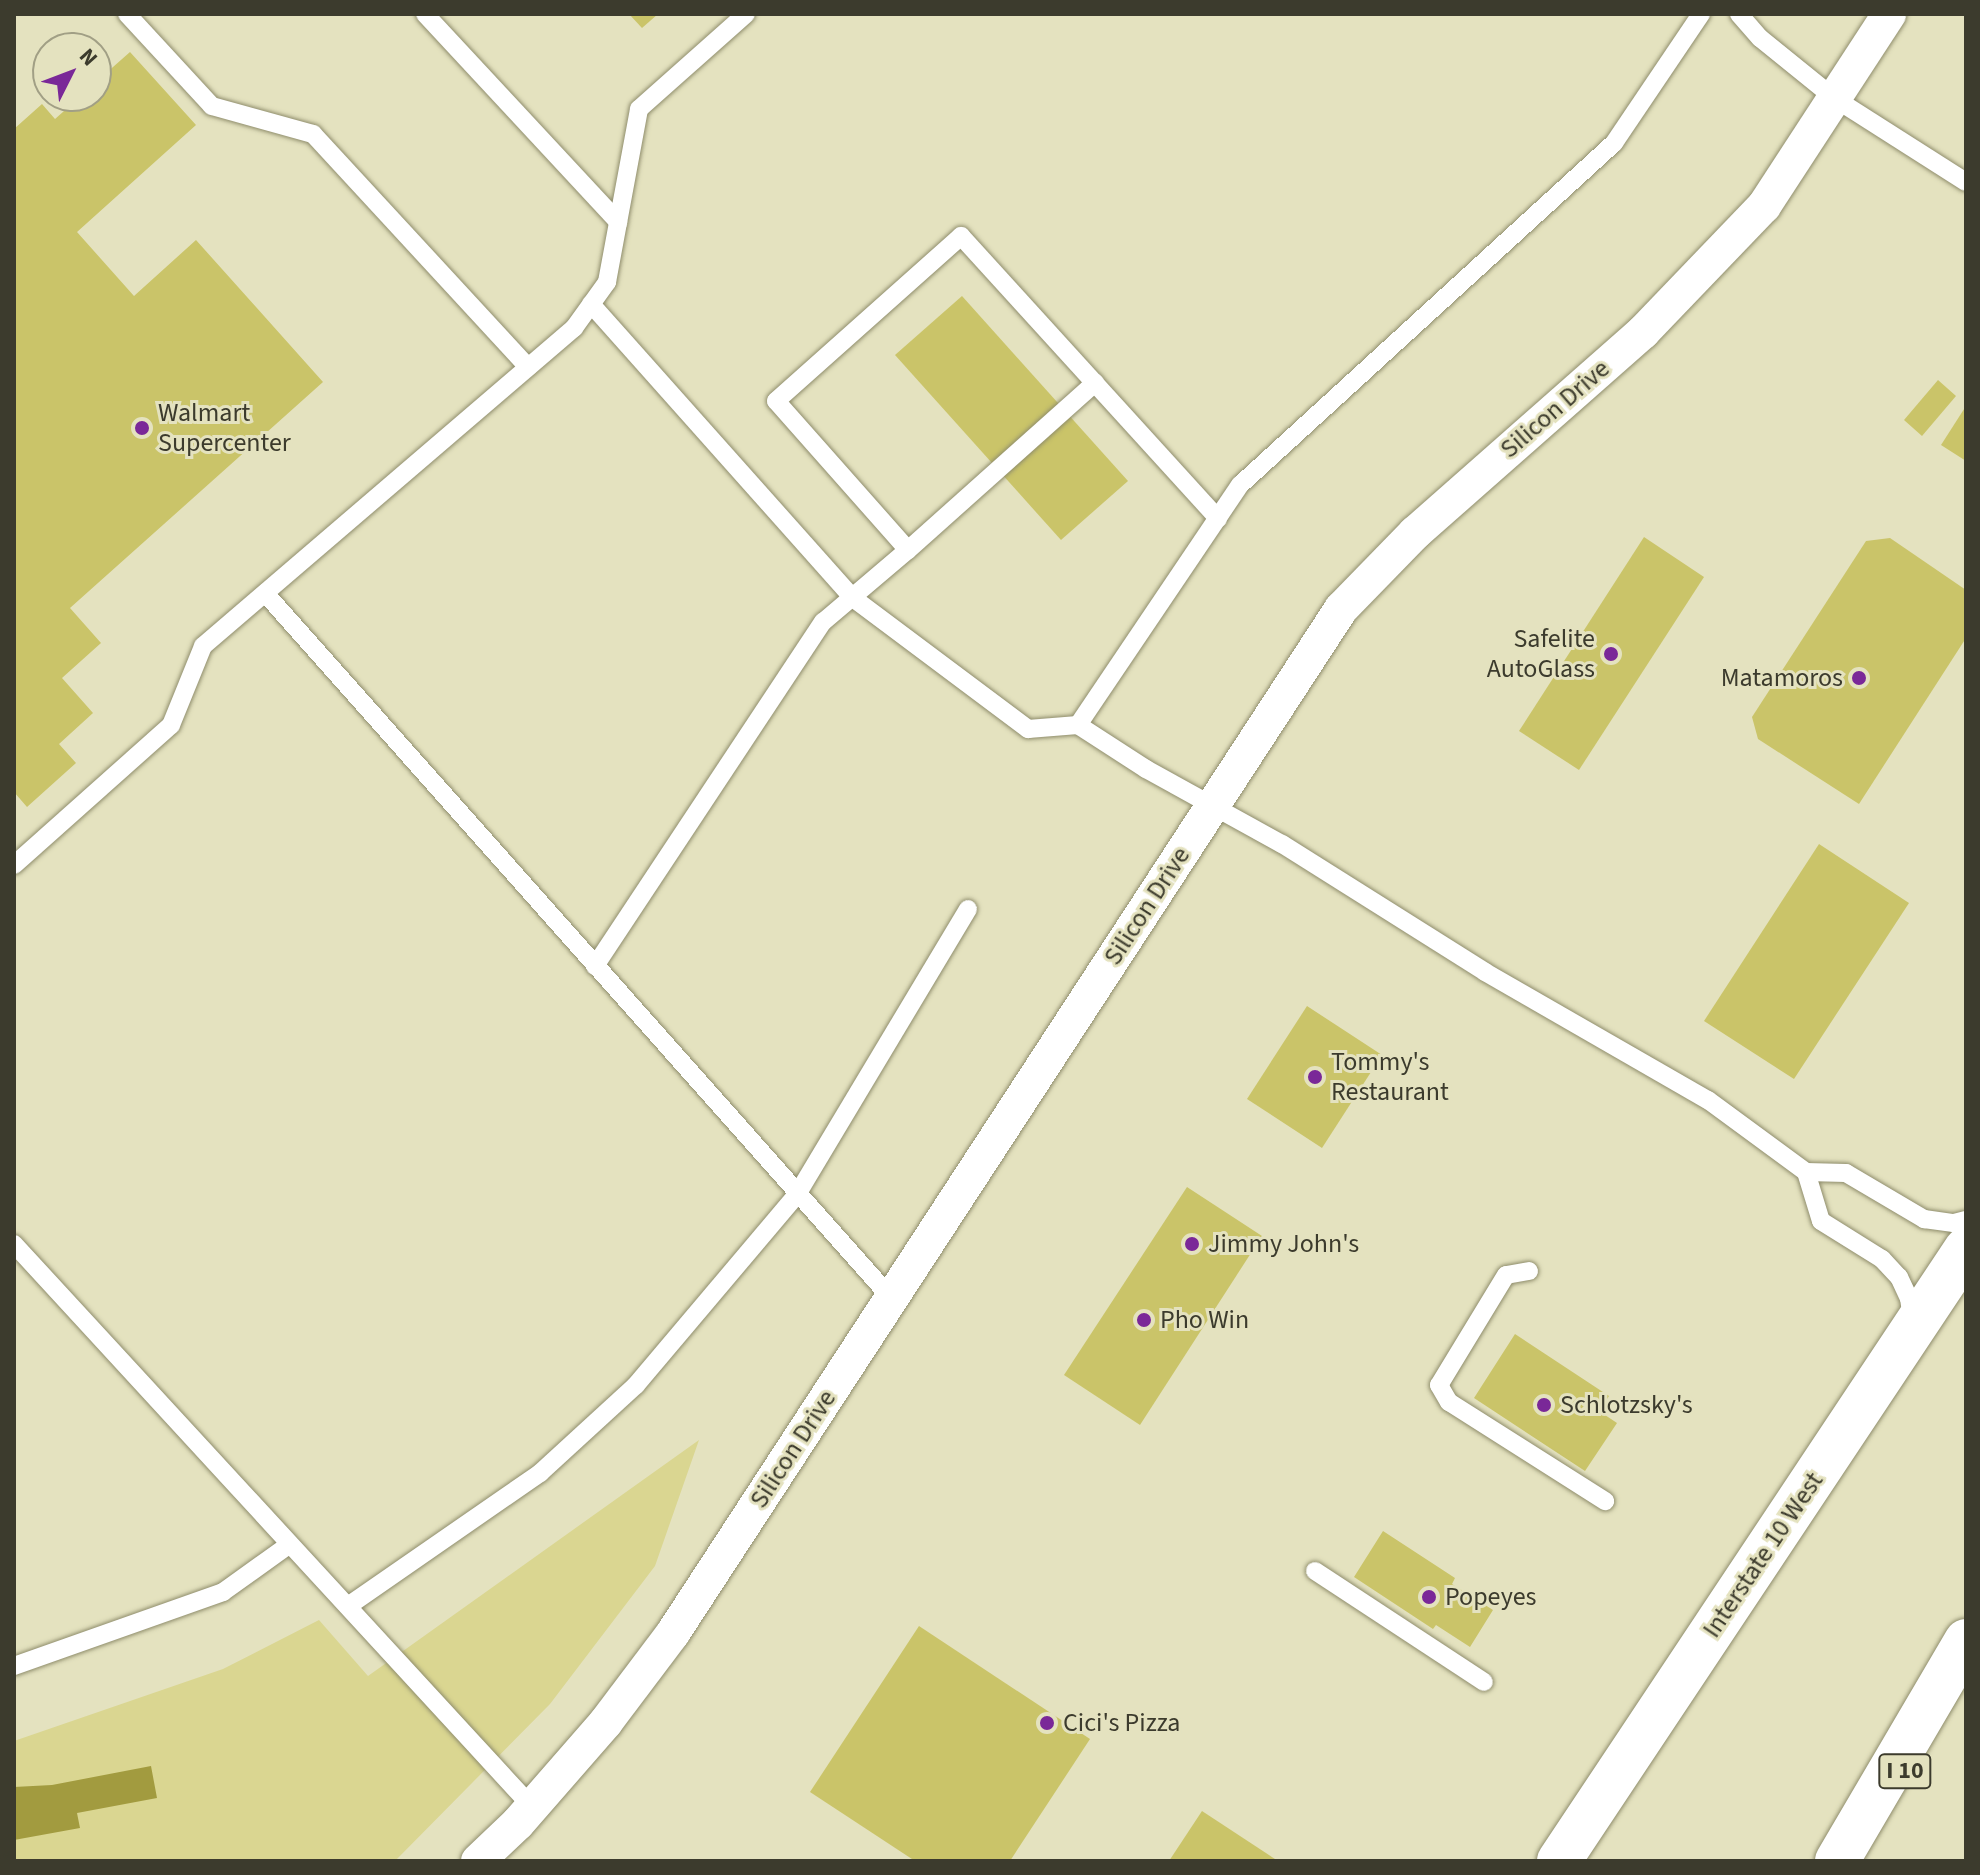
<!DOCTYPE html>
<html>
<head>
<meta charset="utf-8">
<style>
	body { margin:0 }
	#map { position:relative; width:1980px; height:1875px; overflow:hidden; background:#e4e2bf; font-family:"Source Sans 3",sans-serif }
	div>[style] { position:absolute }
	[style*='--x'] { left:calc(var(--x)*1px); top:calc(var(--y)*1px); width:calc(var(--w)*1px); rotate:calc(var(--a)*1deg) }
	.green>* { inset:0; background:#dad691 }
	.water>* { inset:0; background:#a29b3f }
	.building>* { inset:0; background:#cac469 }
	.roads { filter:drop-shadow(0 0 2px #8f8d6c) drop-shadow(0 0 2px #8f8d6c) }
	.lane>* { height:18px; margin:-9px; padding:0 9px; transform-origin:9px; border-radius:9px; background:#fff }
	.street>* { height:34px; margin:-17px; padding:0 17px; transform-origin:17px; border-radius:17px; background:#fff }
	.secondary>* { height:44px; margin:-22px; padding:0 22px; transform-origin:22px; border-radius:22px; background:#fff }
	.highway>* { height:44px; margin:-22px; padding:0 22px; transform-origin:22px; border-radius:22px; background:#fff }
	.dots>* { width:22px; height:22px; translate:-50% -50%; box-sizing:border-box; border:4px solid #e4e2bf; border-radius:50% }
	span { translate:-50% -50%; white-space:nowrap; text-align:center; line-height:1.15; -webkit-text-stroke:6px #e4e2bf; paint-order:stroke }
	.shield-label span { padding:2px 6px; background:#e4e2bf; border:2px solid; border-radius:6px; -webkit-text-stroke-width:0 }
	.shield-label { font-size:24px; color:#3c3b2d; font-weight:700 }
	.street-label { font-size:26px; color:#3c3b2d }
	.poi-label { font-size:26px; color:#3c3b2d }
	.left { translate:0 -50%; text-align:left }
	.right { translate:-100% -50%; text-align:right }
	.frame { position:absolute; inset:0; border:16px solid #3c3b2d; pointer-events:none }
	.north { position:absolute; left:32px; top:32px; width:80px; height:80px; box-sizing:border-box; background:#e4e2bf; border:2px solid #a19f85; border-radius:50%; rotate:48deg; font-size:22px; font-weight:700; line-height:32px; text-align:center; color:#3c3b2d }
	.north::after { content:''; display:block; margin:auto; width:28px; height:36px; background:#7a2898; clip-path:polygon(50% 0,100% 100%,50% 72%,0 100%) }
</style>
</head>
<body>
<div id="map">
	<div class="green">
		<i style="clip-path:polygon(699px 1440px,655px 1566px,550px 1704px,395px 1861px,14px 1861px,14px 1741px,223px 1669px,319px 1620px,368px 1676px)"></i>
	</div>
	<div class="water">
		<i style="clip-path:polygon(151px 1766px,157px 1798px,77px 1813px,80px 1828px,14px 1840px,14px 1787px,52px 1785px)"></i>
	</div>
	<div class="building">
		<i style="clip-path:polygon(629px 14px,658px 14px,642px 28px)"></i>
		<i style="clip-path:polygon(130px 52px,196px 125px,77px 232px,134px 296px,196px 240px,323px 382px,70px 608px,101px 643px,62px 678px,93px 713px,59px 744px,76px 763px,27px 807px,14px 792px,14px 129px,42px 104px,55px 119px,81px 96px,96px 96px,96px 82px)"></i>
		<i style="clip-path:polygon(962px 296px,1128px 481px,1061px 540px,895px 355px)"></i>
		<i style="clip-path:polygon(1938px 380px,1956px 396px,1922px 436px,1904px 420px)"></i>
		<i style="clip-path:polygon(1966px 406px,1966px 461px,1941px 445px)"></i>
		<i style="clip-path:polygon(1644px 537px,1704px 577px,1579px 770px,1519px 731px)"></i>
		<i style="clip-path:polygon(1890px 538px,1966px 590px,1966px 638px,1859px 804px,1758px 739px,1752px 717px,1866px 541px)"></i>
		<i style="clip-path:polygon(1819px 844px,1909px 903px,1794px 1079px,1704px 1021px)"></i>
		<i style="clip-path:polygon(1307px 1006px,1382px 1055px,1322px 1148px,1247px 1099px)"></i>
		<i style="clip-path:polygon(1187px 1187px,1262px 1236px,1140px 1425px,1064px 1375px)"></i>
		<i style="clip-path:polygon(1515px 1334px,1609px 1396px,1599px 1411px,1617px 1423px,1585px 1471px,1474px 1398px)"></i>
		<i style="clip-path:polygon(1383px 1531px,1455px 1578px,1452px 1584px,1493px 1610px,1470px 1647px,1436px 1625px,1433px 1629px,1354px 1577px)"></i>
		<i style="clip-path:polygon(919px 1626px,1090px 1739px,1010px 1861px,915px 1861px,810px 1792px)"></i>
		<i style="clip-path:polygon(1202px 1811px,1278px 1861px,1169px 1861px)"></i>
	</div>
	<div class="roads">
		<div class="lane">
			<i style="--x:127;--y:14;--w:125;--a:47.3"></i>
			<i style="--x:212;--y:106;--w:105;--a:15.5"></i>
			<i style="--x:313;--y:134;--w:317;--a:47.3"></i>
			<i style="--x:425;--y:14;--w:284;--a:47.1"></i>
			<i style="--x:1739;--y:14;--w:32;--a:49"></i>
			<i style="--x:1760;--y:38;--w:95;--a:39"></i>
			<i style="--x:1834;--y:98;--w:156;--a:32.5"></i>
			<i style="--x:591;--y:304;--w:394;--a:48.3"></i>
			<i style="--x:853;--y:598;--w:219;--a:36.8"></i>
			<i style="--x:1028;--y:729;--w:50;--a:-4.6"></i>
			<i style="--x:1078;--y:725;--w:81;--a:32.9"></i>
			<i style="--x:1146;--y:769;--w:155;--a:28.9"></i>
			<i style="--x:1282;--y:844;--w:240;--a:32.2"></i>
			<i style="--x:1485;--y:972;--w:257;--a:29.9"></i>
			<i style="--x:1708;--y:1100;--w:122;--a:36.3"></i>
			<i style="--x:1806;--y:1172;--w:40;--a:1.4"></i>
			<i style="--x:1846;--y:1173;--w:91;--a:30.5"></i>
			<i style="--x:1924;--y:1219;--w:30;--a:8"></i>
			<i style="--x:1954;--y:1223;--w:12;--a:-14"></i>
			<i style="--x:908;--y:550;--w:251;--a:-41.8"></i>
			<i style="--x:265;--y:593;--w:944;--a:48.39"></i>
			<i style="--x:1078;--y:725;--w:290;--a:-56"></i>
			<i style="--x:1240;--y:485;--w:507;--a:-42.44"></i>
			<i style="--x:1614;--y:143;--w:156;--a:-56"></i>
			<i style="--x:14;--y:865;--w:210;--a:-41.7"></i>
			<i style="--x:171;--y:725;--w:85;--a:-67.9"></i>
			<i style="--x:203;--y:646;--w:489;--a:-40.6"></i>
			<i style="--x:574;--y:328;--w:57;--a:-54.3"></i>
			<i style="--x:607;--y:282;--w:176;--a:-79.5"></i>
			<i style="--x:639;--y:109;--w:143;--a:-41.6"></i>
			<i style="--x:595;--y:966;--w:413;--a:-56.5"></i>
			<i style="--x:823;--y:622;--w:111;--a:-40.3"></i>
			<i style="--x:908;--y:550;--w:199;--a:-131.5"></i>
			<i style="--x:776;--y:401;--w:248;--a:-41.7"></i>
			<i style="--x:961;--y:236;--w:382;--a:47.7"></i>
			<i style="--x:1806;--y:1172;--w:51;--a:73"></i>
			<i style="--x:1821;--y:1221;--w:72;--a:31.9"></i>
			<i style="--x:1882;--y:1259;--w:25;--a:47"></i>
			<i style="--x:1899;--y:1277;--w:23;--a:65"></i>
			<i style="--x:1909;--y:1298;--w:21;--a:82"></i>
			<i style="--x:14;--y:1244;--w:765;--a:47.38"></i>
			<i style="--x:1529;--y:1271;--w:23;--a:170"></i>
			<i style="--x:1506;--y:1275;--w:129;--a:121.3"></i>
			<i style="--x:1439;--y:1385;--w:20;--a:60"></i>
			<i style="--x:1449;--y:1402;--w:185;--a:32.4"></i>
			<i style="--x:1315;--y:1571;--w:202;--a:33.3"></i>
			<i style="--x:348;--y:1606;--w:234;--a:-34.7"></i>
			<i style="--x:540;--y:1473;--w:130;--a:-42.5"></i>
			<i style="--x:636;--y:1385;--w:251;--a:-49.8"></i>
			<i style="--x:798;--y:1193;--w:331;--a:-59.1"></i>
			<i style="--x:14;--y:1666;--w:222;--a:-19.5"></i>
			<i style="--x:223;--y:1592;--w:82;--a:-35.6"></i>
		</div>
		<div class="street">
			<i style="--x:478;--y:1861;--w:55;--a:-43.5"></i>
			<i style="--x:518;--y:1823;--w:134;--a:-48.9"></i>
			<i style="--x:606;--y:1722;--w:111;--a:-53"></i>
			<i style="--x:673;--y:1633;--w:1223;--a:-56.88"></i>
			<i style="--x:1341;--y:609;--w:106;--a:-45.8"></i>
			<i style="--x:1415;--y:533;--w:304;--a:-41.4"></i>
			<i style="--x:1643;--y:332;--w:175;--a:-46.2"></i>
			<i style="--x:1764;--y:206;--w:229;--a:-56.9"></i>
		</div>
		<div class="secondary">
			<i style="--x:1559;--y:1861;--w:735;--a:-56.37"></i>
		</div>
		<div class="highway">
			<i style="--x:1837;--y:1861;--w:255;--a:-59.6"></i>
		</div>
	</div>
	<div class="dots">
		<i style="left:142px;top:428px;background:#7a2898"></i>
		<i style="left:1611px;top:654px;background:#7a2898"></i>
		<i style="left:1859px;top:678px;background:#7a2898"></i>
		<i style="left:1315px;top:1077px;background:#7a2898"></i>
		<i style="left:1192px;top:1244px;background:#7a2898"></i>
		<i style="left:1144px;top:1320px;background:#7a2898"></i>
		<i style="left:1544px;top:1405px;background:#7a2898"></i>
		<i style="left:1429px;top:1597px;background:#7a2898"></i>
		<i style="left:1047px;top:1723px;background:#7a2898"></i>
	</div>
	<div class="shield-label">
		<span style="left:1905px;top:1771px">I 10</span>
	</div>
	<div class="street-label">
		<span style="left:1555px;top:409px;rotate:-41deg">Silicon Drive</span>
		<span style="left:1147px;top:906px;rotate:-57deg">Silicon Drive</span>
		<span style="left:793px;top:1449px;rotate:-57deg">Silicon Drive</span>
		<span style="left:1763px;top:1555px;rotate:-56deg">Interstate 10 West</span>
	</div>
	<div class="poi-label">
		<span class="left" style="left:158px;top:428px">Walmart<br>Supercenter</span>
		<span class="right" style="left:1595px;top:654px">Safelite<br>AutoGlass</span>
		<span class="right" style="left:1843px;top:678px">Matamoros</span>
		<span class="left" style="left:1331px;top:1077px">Tommy's<br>Restaurant</span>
		<span class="left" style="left:1208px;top:1244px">Jimmy John's</span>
		<span class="left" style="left:1160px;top:1320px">Pho Win</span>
		<span class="left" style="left:1560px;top:1405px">Schlotzsky's</span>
		<span class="left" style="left:1445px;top:1597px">Popeyes</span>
		<span class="left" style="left:1063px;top:1723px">Cici's Pizza</span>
	</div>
	<div class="frame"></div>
	<div class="north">N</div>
</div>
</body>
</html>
